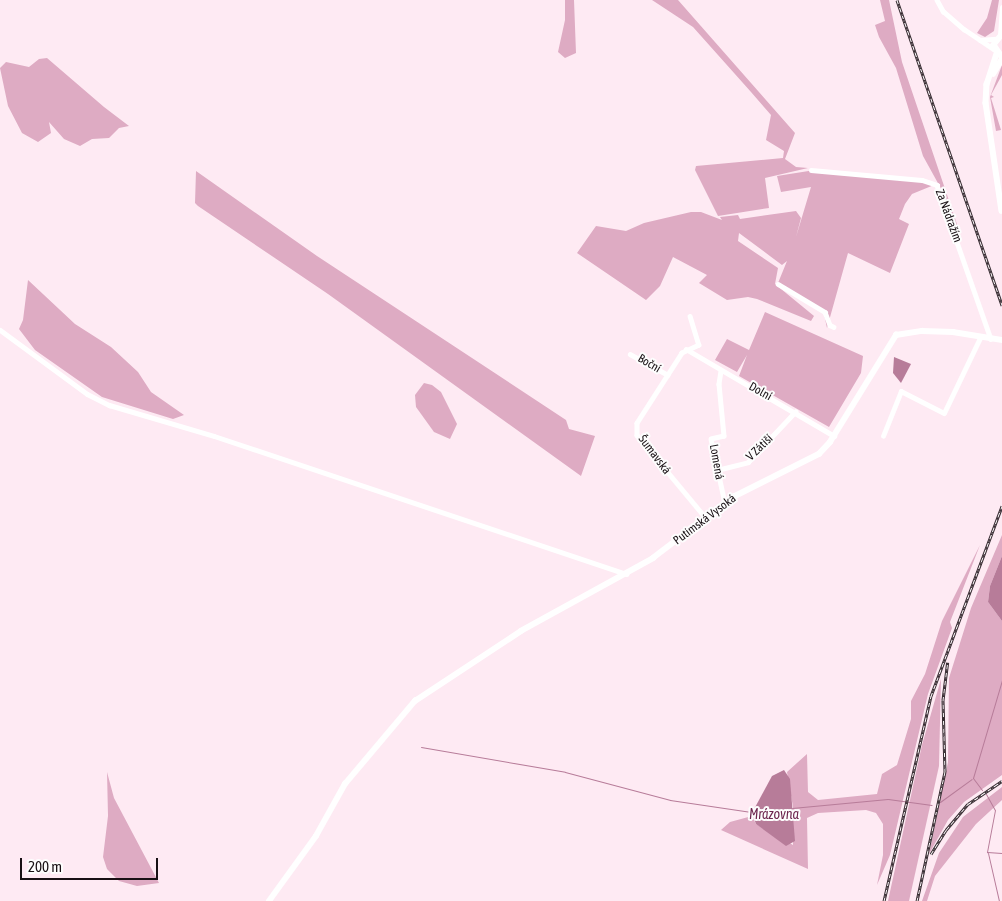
<!DOCTYPE html>
<html>
<head>
<meta charset="utf-8">
<style>
	body { margin:0 }
	#map { position:relative; width:1002px; height:901px; overflow:hidden; background:#feeaf3; font-family:"Asap Condensed",sans-serif }
	div>[style] { position:absolute }
	[style*='--x'] { left:calc(var(--x)*1px); top:calc(var(--y)*1px); width:calc(var(--w)*1px); rotate:calc(var(--a)*1deg) }
	.green>* { inset:0; background:#deabc3 }
	.water>* { inset:0; background:#b77c99 }
	.stream>* { height:1px; margin:-0.5px; padding:0 0.5px; transform-origin:0.5px; border-radius:0.5px; background:#b77c99 }
	.minor>* { height:4.5px; margin:-2.25px; padding:0 2.25px; transform-origin:2.25px; border-radius:2.25px; background:#fff }
	.tertiary>* { height:5px; margin:-2.5px; padding:0 2.5px; transform-origin:2.5px; border-radius:2.5px; background:#fff }
	.secondary>* { height:5.5px; margin:-2.75px; padding:0 2.75px; transform-origin:2.75px; border-radius:2.75px; background:#fff }
	.rail>* { height:3px; margin-top:-1.5px; transform-origin:0; background:repeating-linear-gradient(90deg,#fdfdfd 0 4px,#33292e 0 8px); box-sizing:border-box; border-block:1px solid #33292e }
	span { translate:-50% -50%; white-space:nowrap; text-align:center; line-height:1.15; -webkit-text-stroke:4px #fdfdfd; paint-order:stroke }
	.street-label { font-size:12px; color:#181014 }
	.water-label { font-size:14px; color:#6d254e; font-style:italic }
	.scale { position:absolute; left:20px; top:858px; width:138px; height:22px; box-sizing:border-box; border:2px solid #181014; border-top:0; padding-left:6px; font-size:15px; line-height:18px; white-space:nowrap; color:#181014; -webkit-text-stroke:4px #fdfdfd; paint-order:stroke }
</style>
</head>
<body>
<div id="map">
	<div class="green">
		<i style="clip-path:polygon(565px 0,574px 0,576px 53px,565px 58px,558px 52px,565px 20px)"></i>
		<i style="clip-path:polygon(652px 0,678px 0,795px 133px,785px 159px,796px 167px,808px 168px,765px 178px,769px 208px,718px 216px,695px 170px,696px 166px,783px 158px,784px 151px,766px 140px,771px 115px,751px 92px,693px 27px)"></i>
		<i style="clip-path:polygon(880px 0,889px 0,902px 62px,960px 233px,955px 230px,939px 185px,923px 156px,896px 68px,879px 37px,875px 25px,885px 21px)"></i>
		<i style="clip-path:polygon(992px 0,999px 0,994px 31px,985px 37px,977px 33px,987px 18px)"></i>
		<i style="clip-path:polygon(47px 58px,104px 107px,129px 126px,119px 128px,109px 138px,92px 139px,80px 146px,64px 139px,49px 122px,51px 133px,38px 142px,22px 133px,8px 106px,0 68px,6px 62px,29px 67px,39px 59px)"></i>
		<i style="clip-path:polygon(1002px 65px,1002px 75px,991px 95px,994px 97px,991px 98px,1001px 130px,996px 131px,990px 97px)"></i>
		<i style="clip-path:polygon(815px 170px,910px 179px,934px 185px,912px 194px,905px 204px,899px 219px,909px 224px,890px 273px,848px 253px,827px 328px,824px 314px,778px 283px,787px 261px,782px 265px,739px 233px,738px 241px,778px 268px,775px 284px,814px 316px,811px 321px,757px 299px,748px 297px,727px 300px,699px 283px,707px 275px,673px 257px,660px 286px,646px 300px,577px 253px,596px 226px,626px 231px,644px 223px,691px 212px,701px 212px,722px 220px,720px 217px,738px 215px,740px 219px,796px 211px,801px 218px,796px 237px,811px 187px,781px 192px,777px 176px)"></i>
		<i style="clip-path:polygon(196px 171px,317px 256px,566px 420px,569px 429px,595px 436px,581px 476px,328px 294px,198px 206px,195px 203px)"></i>
		<i style="clip-path:polygon(28px 280px,75px 324px,111px 347px,138px 372px,151px 392px,184px 415px,173px 419px,102px 397px,35px 350px,19px 329px,23px 320px)"></i>
		<i style="clip-path:polygon(765px 312px,863px 356px,861px 373px,829px 427px,739px 376px,747px 355px,737px 372px,715px 360px,727px 339px,749px 350px)"></i>
		<i style="clip-path:polygon(424px 383px,432px 385px,441px 392px,457px 424px,450px 439px,434px 432px,416px 407px,415px 395px)"></i>
		<i style="clip-path:polygon(1002px 535px,1002px 556px,990px 586px,988px 602px,1002px 621px,1002px 775px,964px 802px,948px 820px,929px 854px,948px 762px,949px 678px,971px 608px)"></i>
		<i style="clip-path:polygon(980px 545px,950px 622px,952px 628px,928px 694px,890px 855px,877px 885px,883px 855px,883px 824px,876px 813px,866px 810px,818px 813px,807px 818px,808px 869px,721px 830px,730px 822px,752px 816px,756px 824px,793px 845px,793px 807px,787px 772px,807px 754px,808px 792px,818px 800px,877px 794px,882px 774px,897px 765px,911px 719px,911px 701px,925px 674px,942px 621px)"></i>
		<i style="clip-path:polygon(941px 679px,939px 766px,909px 901px,888px 901px,922px 745px)"></i>
		<i style="clip-path:polygon(107px 772px,114px 798px,159px 883px,137px 886px,119px 881px,107px 869px,103px 857px,108px 816px)"></i>
		<i style="clip-path:polygon(1002px 787px,1002px 800px,976px 824px,935px 876px,927px 901px,922px 901px,939px 853px,963px 817px)"></i>
	</div>
	<div class="water">
		<i style="clip-path:polygon(894px 357px,911px 364px,901px 383px,893px 373px)"></i>
		<i style="clip-path:polygon(1002px 556px,1002px 621px,988px 602px,990px 586px)"></i>
		<i style="clip-path:polygon(784px 770px,790px 779px,795px 841px,786px 846px,756px 824px,752px 813px,772px 776px)"></i>
	</div>
	<div class="stream">
		<i style="--x:421;--y:747;--w:146;--a:9.8"></i>
		<i style="--x:565;--y:772;--w:109;--a:14.9"></i>
		<i style="--x:670;--y:800;--w:82;--a:8.4"></i>
		<i style="--x:982;--y:790;--w:15;--a:-127"></i>
		<i style="--x:973;--y:778;--w:102;--a:-73.5"></i>
		<i style="--x:986;--y:794;--w:18;--a:61"></i>
		<i style="--x:995;--y:810;--w:43;--a:100.8"></i>
		<i style="--x:987;--y:852;--w:15;--a:4"></i>
		<i style="--x:940;--y:802;--w:39;--a:-36"></i>
		<i style="--x:792;--y:808;--w:96;--a:-5.4"></i>
		<i style="--x:888;--y:799;--w:44;--a:7.8"></i>
		<i style="--x:988;--y:853;--w:49;--a:77.1"></i>
	</div>
	<div class="minor">
		<i style="--x:937;--y:0;--w:13;--a:61"></i>
		<i style="--x:943;--y:11;--w:28;--a:41"></i>
		<i style="--x:964;--y:29;--w:36;--a:34"></i>
		<i style="--x:980;--y:40;--w:16;--a:-4"></i>
		<i style="--x:811;--y:170;--w:111;--a:5.1"></i>
		<i style="--x:922;--y:180;--w:16;--a:18"></i>
		<i style="--x:937;--y:185;--w:163;--a:70.7"></i>
		<i style="--x:778;--y:284;--w:55;--a:30.8"></i>
		<i style="--x:825;--y:312;--w:14;--a:69"></i>
		<i style="--x:830;--y:325;--w:4;--a:27"></i>
		<i style="--x:690;--y:316;--w:30;--a:73"></i>
		<i style="--x:699;--y:345;--w:19;--a:155"></i>
		<i style="--x:682;--y:353;--w:83;--a:122.7"></i>
		<i style="--x:637;--y:423;--w:12;--a:90"></i>
		<i style="--x:637;--y:435;--w:107;--a:50.3"></i>
		<i style="--x:686;--y:349;--w:172;--a:30.4"></i>
		<i style="--x:630;--y:354;--w:43;--a:28.9"></i>
		<i style="--x:721;--y:371;--w:13;--a:99"></i>
		<i style="--x:719;--y:384;--w:52;--a:84.5"></i>
		<i style="--x:724;--y:436;--w:13;--a:167"></i>
		<i style="--x:711;--y:439;--w:66;--a:77.7"></i>
		<i style="--x:883;--y:436;--w:48;--a:-68.2"></i>
		<i style="--x:901;--y:391;--w:48;--a:27.1"></i>
		<i style="--x:944;--y:413;--w:83;--a:-64.4"></i>
		<i style="--x:717;--y:470;--w:32;--a:-14"></i>
		<i style="--x:748;--y:462;--w:69;--a:-46.8"></i>
	</div>
	<div class="tertiary">
		<i style="--x:1000;--y:35;--w:28;--a:-86"></i>
		<i style="--x:0;--y:330;--w:108;--a:36.3"></i>
		<i style="--x:87;--y:394;--w:25;--a:27"></i>
		<i style="--x:109;--y:405;--w:109;--a:16.4"></i>
		<i style="--x:214;--y:436;--w:435;--a:18.5"></i>
	</div>
	<div class="secondary">
		<i style="--x:1002;--y:35;--w:13;--a:129"></i>
		<i style="--x:994;--y:45;--w:14;--a:56"></i>
		<i style="--x:997;--y:54;--w:32;--a:108"></i>
		<i style="--x:987;--y:84;--w:19;--a:93"></i>
		<i style="--x:986;--y:103;--w:109;--a:81.6"></i>
		<i style="--x:993;--y:74;--w:17;--a:-59"></i>
		<i style="--x:269;--y:901;--w:80;--a:-54.1"></i>
		<i style="--x:316;--y:836;--w:60;--a:-60.9"></i>
		<i style="--x:345;--y:784;--w:109;--a:-49.9"></i>
		<i style="--x:415;--y:701;--w:127;--a:-33.4"></i>
		<i style="--x:521;--y:631;--w:151;--a:-28.9"></i>
		<i style="--x:653;--y:558;--w:101;--a:-37.3"></i>
		<i style="--x:733;--y:497;--w:96;--a:-26.6"></i>
		<i style="--x:819;--y:454;--w:16;--a:-47"></i>
		<i style="--x:830;--y:442;--w:126;--a:-58.3"></i>
		<i style="--x:896;--y:335;--w:26;--a:-9"></i>
		<i style="--x:922;--y:331;--w:31;--a:2"></i>
		<i style="--x:953;--y:332;--w:50;--a:9.3"></i>
	</div>
	<div class="rail">
		<i style="--x:897;--y:0;--w:323;--a:71"></i>
		<i style="--x:931;--y:854;--w:28;--a:-58"></i>
		<i style="--x:946;--y:830;--w:34;--a:-50"></i>
		<i style="--x:968;--y:804;--w:41;--a:-34.1"></i>
		<i style="--x:884;--y:901;--w:210;--a:-77.1"></i>
		<i style="--x:931;--y:696;--w:203;--a:-69.5"></i>
		<i style="--x:917;--y:901;--w:132;--a:-77.8"></i>
		<i style="--x:945;--y:772;--w:72;--a:-91.6"></i>
		<i style="--x:943;--y:700;--w:38;--a:-83"></i>
	</div>
	<div class="street-label">
		<span style="left:948px;top:216px;rotate:70deg">Za Nádražím</span>
		<span style="left:649px;top:364px;rotate:30deg">Boční</span>
		<span style="left:760px;top:392px;rotate:29deg">Dolní</span>
		<span style="left:760px;top:448px;rotate:-44deg">V Zátiší</span>
		<span style="left:654px;top:455px;rotate:53deg">Šumavská</span>
		<span style="left:716px;top:462px;rotate:80deg">Lomená</span>
		<span style="left:705px;top:520px;rotate:-37deg">Putimská Vysoká</span>
	</div>
	<div class="water-label">
		<span style="left:774px;top:814px">Mrázovna</span>
	</div>
	<div class="scale">200 m</div>
</div>
</body>
</html>
